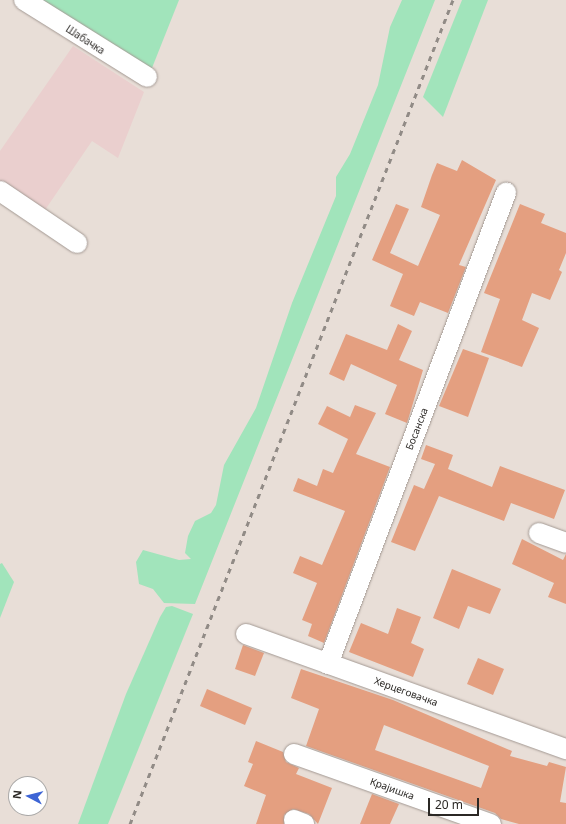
<!DOCTYPE html>
<html>
<head>
<meta charset="utf-8">
<style>
	body { margin:0 }
	#map { position:relative; width:566px; height:824px; overflow:hidden; background:#e8ded7; font-family:"Noto Sans",sans-serif }
	div>[style] { position:absolute }
	[style*='--x'] { left:calc(var(--x)*1px); top:calc(var(--y)*1px); width:calc(var(--w)*1px); rotate:calc(var(--a)*1deg) }
	.industrial>* { inset:0; background:#eacfce }
	.green>* { inset:0; background:#a1e4bb }
	.building>* { inset:0; background:#e49f80 }
	.roads { filter:drop-shadow(0 0 1px #a39993) drop-shadow(0 0 1px #a39993) }
	.minor>* { height:20px; margin:-10px; padding:0 10px; transform-origin:10px; border-radius:10px; background:#fff }
	.rail>* { height:3px; margin-top:-1.5px; transform-origin:0; background:repeating-linear-gradient(90deg,#918b86 0 5px,transparent 0 10px) }
	span { translate:-50% -50%; white-space:nowrap; text-align:center; line-height:1.15; -webkit-text-stroke:3px #fff; paint-order:stroke }
	.street-label { font-size:10px; color:#2b2825 }
	.north { position:absolute; left:8px; top:776px; width:40px; height:40px; box-sizing:border-box; background:#fff; border:1px solid #aaa9a8; border-radius:50%; rotate:277deg; font-size:11px; font-weight:700; line-height:16px; text-align:center; color:#2b2825 }
	.north::after { content:''; display:block; margin:auto; width:14px; height:18px; background:#3d64d5; clip-path:polygon(50% 0,100% 100%,50% 72%,0 100%) }
	.scale { position:absolute; left:428px; top:798px; width:51px; height:18px; box-sizing:border-box; border:2px solid #2b2825; border-top:0; padding-left:5px; font-size:12px; line-height:14px; white-space:nowrap; color:#2b2825; -webkit-text-stroke:3px #fff; paint-order:stroke }
</style>
</head>
<body>
<div id="map">
	<div class="industrial">
		<i style="clip-path:polygon(73px 46px,144px 92px,118px 158px,92px 141px,45px 210px,0 181px,0 151px)"></i>
	</div>
	<div class="green">
		<i style="clip-path:polygon(35px 0,179px 0,150px 73px)"></i>
		<i style="clip-path:polygon(402px 0,435px 0,195px 604px,164px 603px,153px 589px,139px 584px,136px 562px,143px 550px,179px 560px,191px 559px,185px 553px,188px 536px,195px 521px,211px 513px,216px 505px,224px 465px,256px 408px,292px 303px,336px 196px,336px 177px,350px 154px,378px 85px,390px 27px)"></i>
		<i style="clip-path:polygon(462px 0,488px 0,443px 117px,423px 97px)"></i>
		<i style="clip-path:polygon(2px 563px,14px 582px,0 618px,0 564px)"></i>
		<i style="clip-path:polygon(172px 606px,193px 614px,108px 824px,78px 824px,126px 694px,160px 617px,166px 607px)"></i>
	</div>
	<div class="building">
		<i style="clip-path:polygon(462px 160px,496px 180px,459px 265px,466px 267px,448px 313px,420px 302px,414px 316px,390px 306px,403px 274px,372px 260px,396px 204px,409px 209px,390px 253px,418px 266px,440px 215px,421px 207px,432px 175px,437px 163px,457px 171px)"></i>
		<i style="clip-path:polygon(520px 204px,545px 214px,541px 223px,566px 233px,566px 253px,559px 270px,562px 272px,550px 300px,532px 293px,522px 320px,539px 328px,522px 367px,481px 352px,500px 299px,484px 293px)"></i>
		<i style="clip-path:polygon(398px 324px,412px 331px,399px 360px,423px 370px,407px 423px,385px 414px,397px 385px,351px 364px,344px 381px,329px 374px,346px 334px,387px 350px)"></i>
		<i style="clip-path:polygon(463px 349px,489px 358px,468px 417px,439px 406px)"></i>
		<i style="clip-path:polygon(355px 405px,376px 413px,356px 454px,390px 467px,324px 643px,308px 636px,312px 624px,302px 620px,317px 583px,293px 573px,300px 556px,322px 565px,345px 511px,293px 491px,298px 478px,317px 486px,323px 469px,333px 473px,348px 439px,318px 424px,327px 406px,350px 417px)"></i>
		<i style="clip-path:polygon(426px 445px,453px 455px,448px 469px,492px 487px,500px 466px,565px 490px,554px 519px,511px 503px,504px 521px,439px 496px,415px 551px,391px 542px,414px 485px,424px 489px,435px 464px,421px 459px)"></i>
		<i style="clip-path:polygon(522px 539px,563px 560px,566px 554px,566px 604px,548px 597px,554px 583px,512px 564px)"></i>
		<i style="clip-path:polygon(452px 569px,501px 589px,490px 614px,468px 606px,459px 629px,433px 618px)"></i>
		<i style="clip-path:polygon(397px 608px,421px 617px,411px 643px,424px 649px,413px 677px,349px 652px,361px 623px,388px 634px)"></i>
		<i style="clip-path:polygon(243px 645px,264px 653px,255px 676px,235px 669px)"></i>
		<i style="clip-path:polygon(478px 658px,504px 669px,493px 695px,467px 684px)"></i>
		<i style="clip-path:polygon(evenodd,301px 669px,393px 700px,512px 751px,510px 756px,547px 766px,549px 762px,566px 767px,560px 802px,566px 803px,566px 824px,519px 824px,501px 819px,495px 813px,306px 746px,319px 709px,291px 698px,301px 669px,384px 725px,489px 766px,481px 788px,375px 750px,384px 725px)"></i>
		<i style="clip-path:polygon(207px 689px,252px 708px,245px 725px,200px 706px)"></i>
		<i style="clip-path:polygon(256px 741px,283px 752px,286px 762px,299px 768px,296px 774px,332px 788px,318px 824px,309px 814px,293px 809px,284px 815px,284px 824px,256px 824px,266px 795px,244px 786px,253px 764px,248px 762px)"></i>
		<i style="clip-path:polygon(372px 794px,399px 804px,390px 824px,360px 824px)"></i>
	</div>
	<div class="roads">
		<div class="minor">
			<i style="--x:24;--y:0;--w:145;--a:32"></i>
			<i style="--x:0;--y:191;--w:93;--a:34"></i>
			<i style="--x:539;--y:533;--w:29;--a:20"></i>
			<i style="--x:246;--y:634;--w:340;--a:19.8"></i>
			<i style="--x:328;--y:664;--w:504;--a:-69.3"></i>
			<i style="--x:294;--y:754;--w:209;--a:19.6"></i>
			<i style="--x:294;--y:820;--w:11;--a:22"></i>
		</div>
	</div>
	<div class="rail">
		<i style="--x:130;--y:824;--w:885;--a:-68.6"></i>
	</div>
	<div class="street-label">
		<span style="left:85px;top:40px;rotate:33deg">Шабачка</span>
		<span style="left:417px;top:429px;rotate:-69deg">Босанска</span>
		<span style="left:406px;top:692px;rotate:20deg">Херцеговачка</span>
		<span style="left:392px;top:789px;rotate:20deg">Крајишка</span>
	</div>
	<div class="north">N</div>
	<div class="scale">20 m</div>
</div>
</body>
</html>
